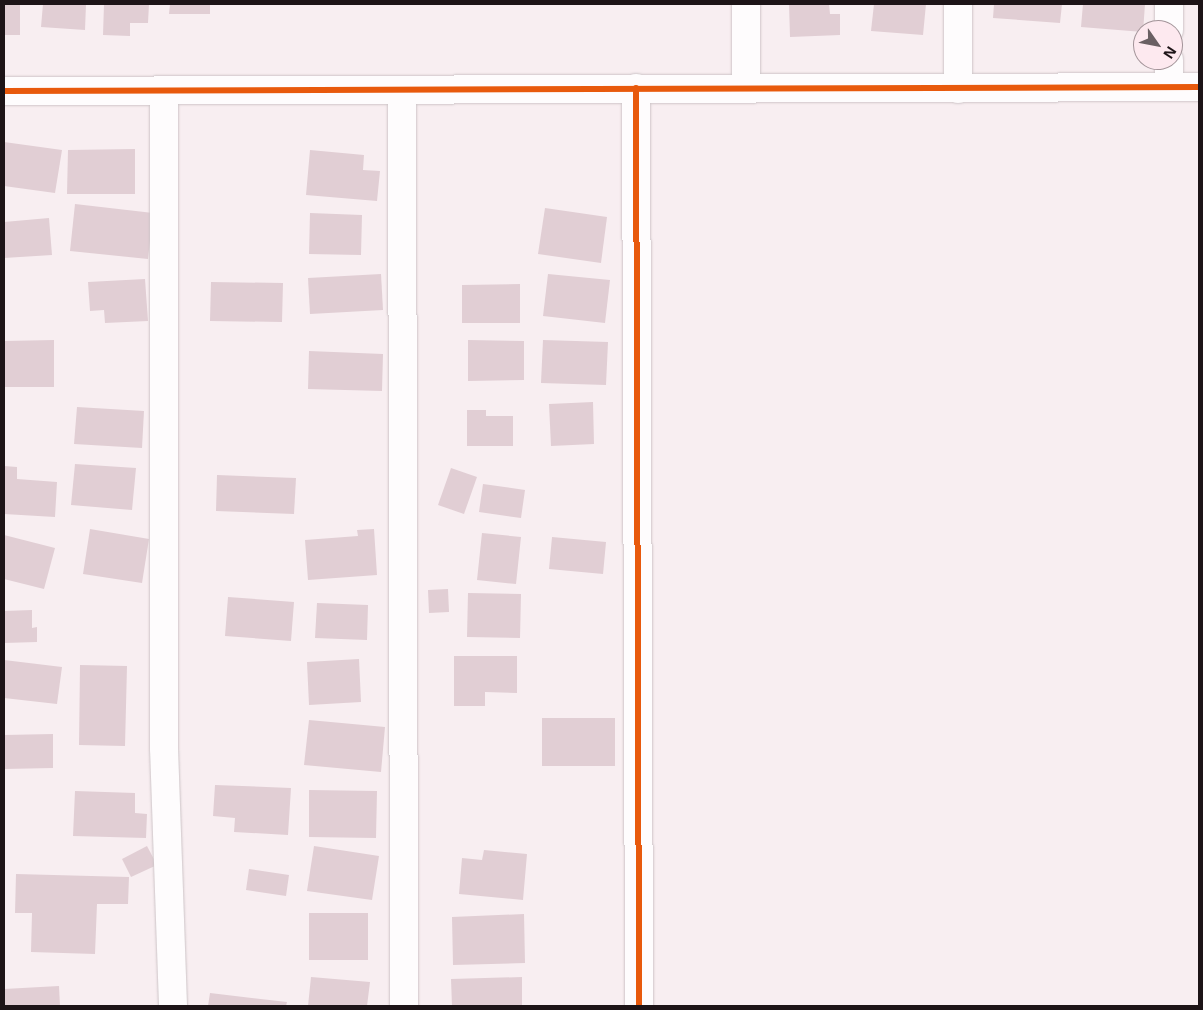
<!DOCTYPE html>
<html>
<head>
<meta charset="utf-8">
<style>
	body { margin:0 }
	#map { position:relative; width:1203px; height:1010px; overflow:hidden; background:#f8eef1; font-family:"Noto Sans",sans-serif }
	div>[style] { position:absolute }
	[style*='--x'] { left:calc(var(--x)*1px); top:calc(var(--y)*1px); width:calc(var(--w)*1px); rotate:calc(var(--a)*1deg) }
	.building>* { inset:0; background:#e1ced4 }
	.roads { filter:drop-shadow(0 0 1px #cdc4c7) drop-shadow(0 0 1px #cdc4c7) }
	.minor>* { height:28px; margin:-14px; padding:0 14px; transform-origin:14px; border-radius:14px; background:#fefcfd }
	.cycleway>* { height:6px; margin:-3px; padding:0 3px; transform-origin:3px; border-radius:3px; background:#e8590c }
	span { translate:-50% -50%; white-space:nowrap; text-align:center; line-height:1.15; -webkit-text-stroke:4px #fde9ef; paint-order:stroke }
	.frame { position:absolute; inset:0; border:5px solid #1d1417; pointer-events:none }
	.north { position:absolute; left:1133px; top:20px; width:50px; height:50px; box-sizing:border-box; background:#fde9ef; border:1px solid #a39499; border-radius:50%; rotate:123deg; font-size:14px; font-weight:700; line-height:20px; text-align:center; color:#1d1417 }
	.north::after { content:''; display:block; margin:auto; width:18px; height:22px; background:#6a6063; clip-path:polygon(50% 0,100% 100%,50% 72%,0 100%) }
</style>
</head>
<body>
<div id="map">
	<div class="building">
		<i style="clip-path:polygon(4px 4px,20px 4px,20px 35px,4px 35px)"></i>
		<i style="clip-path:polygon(43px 4px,86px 4px,85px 30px,41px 27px)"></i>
		<i style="clip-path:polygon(104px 4px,149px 4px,148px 23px,130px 23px,130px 36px,103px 35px)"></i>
		<i style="clip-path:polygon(170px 4px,210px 4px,210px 14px,169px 14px)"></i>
		<i style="clip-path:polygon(789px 4px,829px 4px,830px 14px,840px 14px,840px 35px,790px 37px)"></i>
		<i style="clip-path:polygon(874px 4px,926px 4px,923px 35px,871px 31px)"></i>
		<i style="clip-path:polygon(994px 4px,1062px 4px,1060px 23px,993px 18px)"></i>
		<i style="clip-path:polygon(1083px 4px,1145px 4px,1143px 32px,1081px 27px)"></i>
		<i style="clip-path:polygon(4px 142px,62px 150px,55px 193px,4px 186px)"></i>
		<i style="clip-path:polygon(135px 149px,135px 194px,67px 194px,68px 150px)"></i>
		<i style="clip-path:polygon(310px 150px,364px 155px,363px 170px,380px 171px,377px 201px,306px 195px)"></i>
		<i style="clip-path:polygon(75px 204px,153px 213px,148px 259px,70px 251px)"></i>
		<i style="clip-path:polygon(545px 208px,607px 217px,601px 263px,538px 254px)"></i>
		<i style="clip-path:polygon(310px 213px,362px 215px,361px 255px,309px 254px)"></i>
		<i style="clip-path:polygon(49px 218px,52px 255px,4px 258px,4px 222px)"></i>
		<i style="clip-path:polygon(381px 274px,383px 310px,310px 314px,308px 278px)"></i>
		<i style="clip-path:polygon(548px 274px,610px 280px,605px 323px,543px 316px)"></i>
		<i style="clip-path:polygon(145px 279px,148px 321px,105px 323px,104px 310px,90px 311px,88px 282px)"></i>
		<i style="clip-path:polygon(211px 282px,283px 283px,282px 322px,210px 321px)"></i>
		<i style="clip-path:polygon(520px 284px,520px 323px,462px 323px,462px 285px)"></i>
		<i style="clip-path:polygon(54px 340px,54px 387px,4px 387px,4px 341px)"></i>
		<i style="clip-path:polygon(468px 340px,524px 341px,524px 380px,468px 381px)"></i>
		<i style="clip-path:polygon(543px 340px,608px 342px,606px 385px,541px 383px)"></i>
		<i style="clip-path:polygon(309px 351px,383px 354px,382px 391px,308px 389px)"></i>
		<i style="clip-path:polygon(593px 402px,594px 444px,551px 446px,549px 404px)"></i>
		<i style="clip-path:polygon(77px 407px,144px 411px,142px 448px,74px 444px)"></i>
		<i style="clip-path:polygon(467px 410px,486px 410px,486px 416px,513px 416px,513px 446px,467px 446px)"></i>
		<i style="clip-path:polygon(75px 464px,136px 468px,132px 510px,71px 505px)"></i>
		<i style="clip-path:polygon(4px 466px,17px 467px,17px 479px,57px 482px,55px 517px,4px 514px)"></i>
		<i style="clip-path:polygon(451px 468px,477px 477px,464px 514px,438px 505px)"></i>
		<i style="clip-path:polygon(217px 475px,296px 478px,294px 514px,216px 511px)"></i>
		<i style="clip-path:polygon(483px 484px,525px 490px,521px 518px,479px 512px)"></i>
		<i style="clip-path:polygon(90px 529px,149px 539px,142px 583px,83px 574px)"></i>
		<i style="clip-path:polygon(374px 529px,377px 575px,308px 580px,305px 540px,358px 536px,357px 530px)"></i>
		<i style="clip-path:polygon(482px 533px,521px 537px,516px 584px,477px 580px)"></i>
		<i style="clip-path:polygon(4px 535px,55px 548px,44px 589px,4px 579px)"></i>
		<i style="clip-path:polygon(552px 537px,606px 542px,603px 574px,549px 569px)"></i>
		<i style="clip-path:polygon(448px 589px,449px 612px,429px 613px,428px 590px)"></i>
		<i style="clip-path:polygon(468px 593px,521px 594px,520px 638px,467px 637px)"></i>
		<i style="clip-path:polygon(228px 597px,294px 602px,291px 641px,225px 636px)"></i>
		<i style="clip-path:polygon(317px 603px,368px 605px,367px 640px,315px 638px)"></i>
		<i style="clip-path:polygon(32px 610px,32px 628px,37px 627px,37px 642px,4px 643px,4px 611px)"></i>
		<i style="clip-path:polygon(454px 656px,517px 656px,517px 693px,485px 692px,485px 706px,454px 706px)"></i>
		<i style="clip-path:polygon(359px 659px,361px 702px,309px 705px,307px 662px)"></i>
		<i style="clip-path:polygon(4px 660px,62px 667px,57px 704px,4px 698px)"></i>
		<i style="clip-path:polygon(80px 665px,127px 666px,125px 746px,79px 745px)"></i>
		<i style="clip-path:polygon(542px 718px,615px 718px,615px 766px,542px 766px)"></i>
		<i style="clip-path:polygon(309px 720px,385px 727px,381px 772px,304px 765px)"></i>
		<i style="clip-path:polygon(53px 734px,53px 768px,4px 769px,4px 735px)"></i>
		<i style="clip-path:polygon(215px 785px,291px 788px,288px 835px,234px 832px,235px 818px,213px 816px)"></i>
		<i style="clip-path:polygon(309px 790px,377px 791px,376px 838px,309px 837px)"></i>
		<i style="clip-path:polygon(75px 791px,135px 793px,135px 813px,147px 814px,146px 838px,73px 836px)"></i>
		<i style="clip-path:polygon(147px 846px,157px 865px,131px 877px,122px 859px)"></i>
		<i style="clip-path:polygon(314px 846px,379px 856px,372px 900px,307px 891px)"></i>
		<i style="clip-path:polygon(484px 850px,527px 854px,523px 900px,459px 894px,462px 858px,482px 860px)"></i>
		<i style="clip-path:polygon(249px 869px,289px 875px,286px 896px,246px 890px)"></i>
		<i style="clip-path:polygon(16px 874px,129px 877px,128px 904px,97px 904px,95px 954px,31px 952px,32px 913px,15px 913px)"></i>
		<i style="clip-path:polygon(309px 913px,368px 913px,368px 960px,309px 960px)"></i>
		<i style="clip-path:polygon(524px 914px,525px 963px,453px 965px,452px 917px)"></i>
		<i style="clip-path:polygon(311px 977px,370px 982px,367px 1006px,308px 1006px)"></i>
		<i style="clip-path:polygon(522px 977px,522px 1006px,452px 1006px,451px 979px)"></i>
		<i style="clip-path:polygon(59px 986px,60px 1006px,4px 1006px,4px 989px)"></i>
		<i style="clip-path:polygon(210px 993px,287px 1002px,286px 1006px,208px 1006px)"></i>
	</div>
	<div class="roads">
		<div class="minor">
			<i style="--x:958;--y:4;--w:85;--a:90"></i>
			<i style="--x:1169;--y:30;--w:26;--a:-90"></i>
			<i style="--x:1169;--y:87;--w:27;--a:-90"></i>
			<i style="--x:636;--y:88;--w:918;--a:89.81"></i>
			<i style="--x:746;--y:89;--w:85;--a:-90"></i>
			<i style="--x:402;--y:90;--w:916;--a:89.87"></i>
			<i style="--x:4;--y:91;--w:1195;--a:-0.19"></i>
			<i style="--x:164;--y:91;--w:657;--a:90"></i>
			<i style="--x:164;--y:748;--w:258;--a:88"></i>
		</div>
	</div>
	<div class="cycleway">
		<i style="--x:636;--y:88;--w:918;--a:89.81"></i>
		<i style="--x:4;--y:91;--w:1195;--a:-0.19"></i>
	</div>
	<div class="frame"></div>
	<div class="north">N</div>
</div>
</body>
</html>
